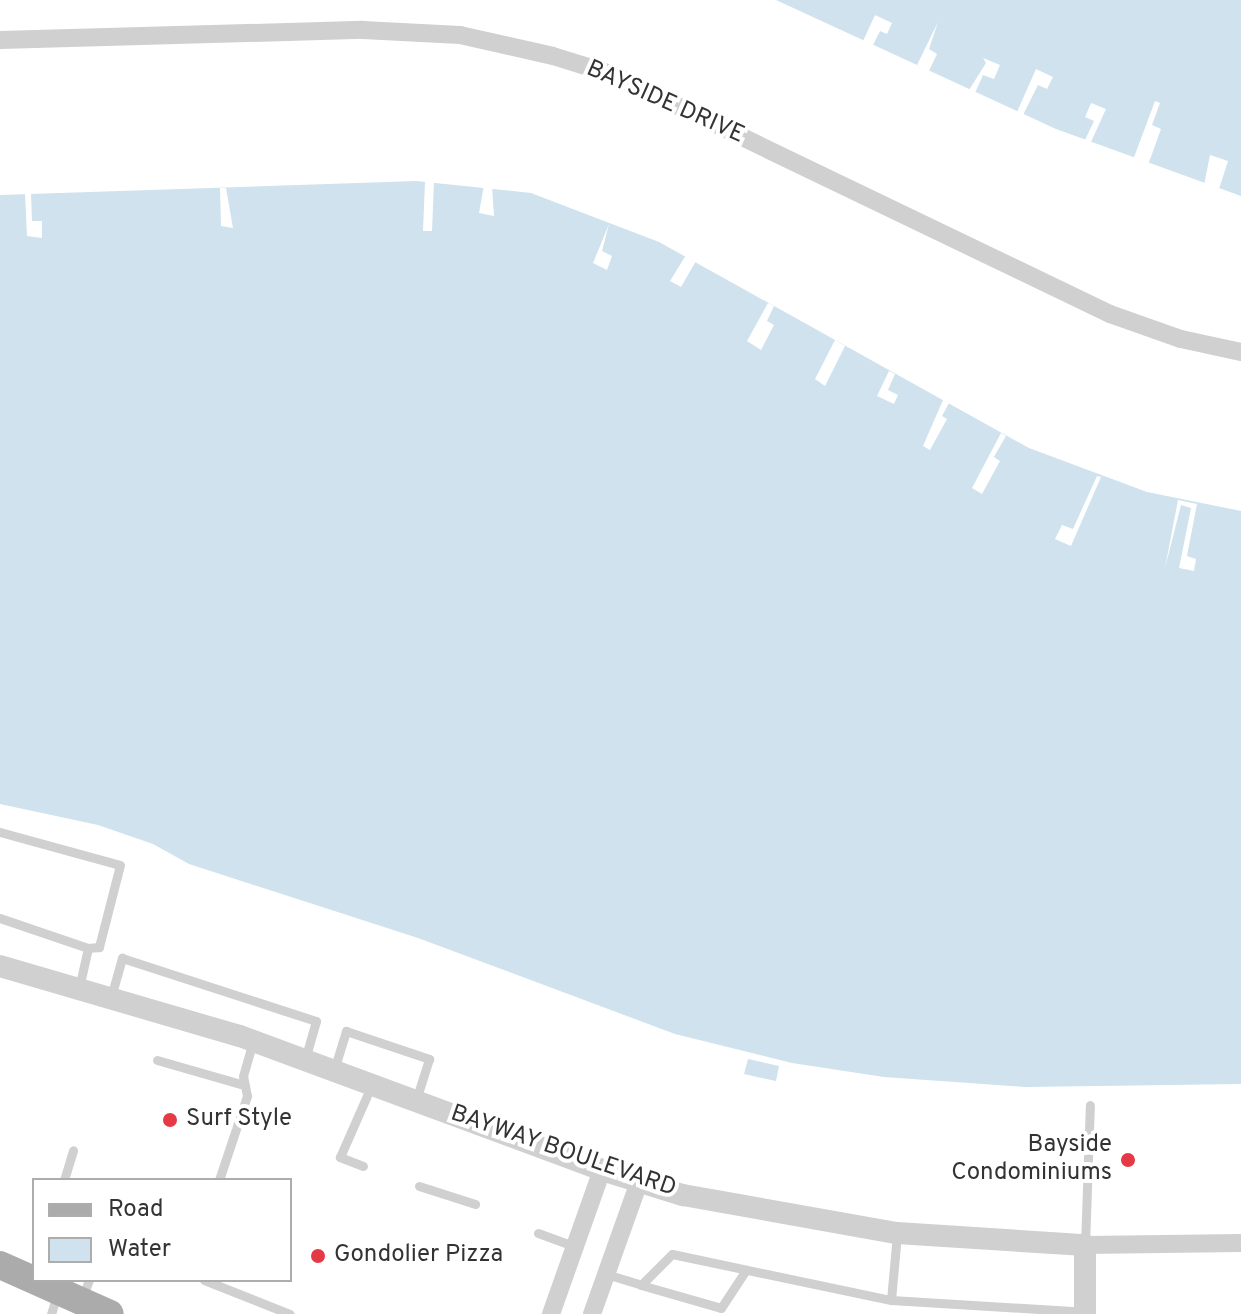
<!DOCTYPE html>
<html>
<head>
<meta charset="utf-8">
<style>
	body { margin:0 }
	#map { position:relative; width:1241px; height:1314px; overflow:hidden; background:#fff; font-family:Overpass,sans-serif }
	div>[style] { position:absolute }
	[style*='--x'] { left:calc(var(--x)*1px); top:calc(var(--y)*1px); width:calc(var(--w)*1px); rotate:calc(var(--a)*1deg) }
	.water>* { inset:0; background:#cfe2ee }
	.pier>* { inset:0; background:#fff }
	.service>* { height:9px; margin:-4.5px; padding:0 4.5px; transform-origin:4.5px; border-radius:4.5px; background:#d0d0d0 }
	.minor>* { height:18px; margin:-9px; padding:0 9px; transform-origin:9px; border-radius:9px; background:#d0d0d0 }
	.tertiary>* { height:22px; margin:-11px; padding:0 11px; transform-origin:11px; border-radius:11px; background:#d0d0d0 }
	.primary>* { height:28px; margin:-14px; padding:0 14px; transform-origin:14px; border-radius:14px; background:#ababab }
	.dots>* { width:22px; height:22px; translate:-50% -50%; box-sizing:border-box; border:4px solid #fff; border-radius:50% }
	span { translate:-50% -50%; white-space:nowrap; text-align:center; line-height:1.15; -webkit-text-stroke:8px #fff; paint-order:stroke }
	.street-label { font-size:24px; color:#333 }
	.poi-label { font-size:24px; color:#333 }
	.left { translate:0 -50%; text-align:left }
	.right { translate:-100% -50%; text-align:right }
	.legend { position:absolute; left:32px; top:1178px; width:260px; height:104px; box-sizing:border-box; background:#fff; border:2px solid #adadad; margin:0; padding:10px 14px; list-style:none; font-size:24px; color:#333 }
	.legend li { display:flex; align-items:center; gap:16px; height:40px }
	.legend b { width:40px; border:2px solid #adadad }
</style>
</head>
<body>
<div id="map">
	<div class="water">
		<i style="clip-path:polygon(776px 0,1241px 0,1241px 196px,1056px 129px)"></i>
		<i style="clip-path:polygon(416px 181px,531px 193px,659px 242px,1029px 448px,1147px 492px,1241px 511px,1241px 1084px,1025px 1087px,884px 1077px,792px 1063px,675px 1034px,418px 938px,189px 864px,153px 844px,98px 825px,0 804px,0 195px)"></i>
		<i style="clip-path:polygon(748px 1059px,779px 1066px,776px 1081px,744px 1074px)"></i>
	</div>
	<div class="pier">
		<i style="clip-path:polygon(875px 15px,892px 23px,887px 34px,880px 31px,873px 45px,863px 41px)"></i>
		<i style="clip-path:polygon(938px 22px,929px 49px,937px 54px,929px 71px,917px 65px)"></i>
		<i style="clip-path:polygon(983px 58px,1000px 65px,994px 79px,983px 75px,975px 93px,969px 90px,986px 63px)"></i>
		<i style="clip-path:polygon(1036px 69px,1053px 77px,1047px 89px,1038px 85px,1023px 115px,1017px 112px)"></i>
		<i style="clip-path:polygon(1155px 101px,1160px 103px,1152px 125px,1161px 129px,1148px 165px,1133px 160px)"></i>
		<i style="clip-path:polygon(1091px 103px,1106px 109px,1091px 142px,1085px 140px,1094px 121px,1085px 117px)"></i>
		<i style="clip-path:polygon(1210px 155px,1228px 161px,1219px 189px,1204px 185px)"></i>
		<i style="clip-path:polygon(425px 181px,434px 181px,432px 231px,423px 231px)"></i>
		<i style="clip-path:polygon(484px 185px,492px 186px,494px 216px,479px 213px)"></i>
		<i style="clip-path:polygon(220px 188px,226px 188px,233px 228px,221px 226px)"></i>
		<i style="clip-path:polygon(25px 193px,31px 193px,32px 221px,42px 221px,42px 238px,27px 236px)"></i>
		<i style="clip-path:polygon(609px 224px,602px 251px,612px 256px,607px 270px,593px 263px)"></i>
		<i style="clip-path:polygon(686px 255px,696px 261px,681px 287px,670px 281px)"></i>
		<i style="clip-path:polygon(768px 303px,774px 306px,767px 321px,774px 325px,761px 350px,747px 341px)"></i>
		<i style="clip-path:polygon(835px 340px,845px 346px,825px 386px,815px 379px)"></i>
		<i style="clip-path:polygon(889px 371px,895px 374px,888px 390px,898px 395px,894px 404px,877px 396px)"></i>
		<i style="clip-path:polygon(943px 400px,949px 403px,942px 416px,947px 419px,930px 450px,923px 446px)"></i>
		<i style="clip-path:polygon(1001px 433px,1006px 436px,994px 457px,1000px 461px,982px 494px,972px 488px)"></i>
		<i style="clip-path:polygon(1097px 476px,1101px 477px,1071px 546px,1055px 539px,1062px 525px,1073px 529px)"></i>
		<i style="clip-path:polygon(1178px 500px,1197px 504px,1187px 556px,1196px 559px,1194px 571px,1179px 568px,1191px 508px,1181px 505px,1165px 568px)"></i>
	</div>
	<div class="service">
		<i style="--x:0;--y:832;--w:124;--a:15.4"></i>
		<i style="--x:120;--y:865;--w:85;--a:104.4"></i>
		<i style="--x:99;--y:947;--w:11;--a:175"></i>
		<i style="--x:88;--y:948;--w:93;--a:-161.2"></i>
		<i style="--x:79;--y:988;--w:41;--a:-77.3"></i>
		<i style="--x:111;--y:997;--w:41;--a:-74.2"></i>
		<i style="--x:122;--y:958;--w:204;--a:18"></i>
		<i style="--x:316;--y:1021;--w:40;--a:106"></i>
		<i style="--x:157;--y:1060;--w:91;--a:16"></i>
		<i style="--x:334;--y:1070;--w:41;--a:-72.9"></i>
		<i style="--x:346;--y:1031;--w:88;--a:18.6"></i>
		<i style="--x:429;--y:1059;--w:43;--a:107.6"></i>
		<i style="--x:363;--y:1166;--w:25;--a:-159"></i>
		<i style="--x:340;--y:1157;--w:80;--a:-66.3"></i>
		<i style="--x:64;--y:1180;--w:31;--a:-73"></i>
		<i style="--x:219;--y:1180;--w:89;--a:-71.6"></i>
		<i style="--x:247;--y:1096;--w:20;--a:-101"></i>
		<i style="--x:243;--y:1076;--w:36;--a:-74"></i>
		<i style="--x:419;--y:1186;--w:59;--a:17.8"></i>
		<i style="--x:538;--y:1233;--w:40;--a:20.2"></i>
		<i style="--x:897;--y:1234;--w:66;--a:95.2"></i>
		<i style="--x:891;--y:1300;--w:194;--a:3.5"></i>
		<i style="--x:1085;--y:1245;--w:140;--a:-88"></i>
		<i style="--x:606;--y:1274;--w:37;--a:17"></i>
		<i style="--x:641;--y:1285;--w:44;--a:-45"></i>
		<i style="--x:672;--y:1254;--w:224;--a:11.9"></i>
		<i style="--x:204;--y:1280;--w:92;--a:21.6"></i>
		<i style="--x:641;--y:1285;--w:83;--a:16"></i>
		<i style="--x:721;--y:1308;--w:45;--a:-56.7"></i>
		<i style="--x:82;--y:1299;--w:20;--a:-70"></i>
		<i style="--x:51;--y:1314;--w:21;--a:-73"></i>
	</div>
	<div class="minor">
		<i style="--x:0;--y:40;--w:363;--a:-1.6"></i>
		<i style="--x:363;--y:30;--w:97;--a:3"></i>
		<i style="--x:460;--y:35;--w:95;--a:12.7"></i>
		<i style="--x:553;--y:56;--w:61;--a:17.2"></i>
		<i style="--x:611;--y:74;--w:554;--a:25.69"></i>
		<i style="--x:1110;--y:314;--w:75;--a:19.4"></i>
		<i style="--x:1181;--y:339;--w:61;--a:12.2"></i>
		<i style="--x:1085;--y:1245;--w:156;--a:-0.7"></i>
		<i style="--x:551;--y:1314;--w:153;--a:-70.5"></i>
		<i style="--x:592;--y:1314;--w:140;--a:-70.4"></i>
	</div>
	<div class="tertiary">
		<i style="--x:0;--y:966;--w:250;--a:16.3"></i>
		<i style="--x:240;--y:1036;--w:386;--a:20.3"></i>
		<i style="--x:602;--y:1170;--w:85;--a:17.2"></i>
		<i style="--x:683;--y:1195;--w:217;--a:10.1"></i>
		<i style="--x:897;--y:1233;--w:188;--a:3.7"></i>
		<i style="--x:1085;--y:1245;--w:69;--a:90"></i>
	</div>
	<div class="primary">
		<i style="--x:0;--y:1265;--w:120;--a:24"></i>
	</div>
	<div class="dots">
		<i style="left:170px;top:1120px;background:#e63946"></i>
		<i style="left:1128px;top:1160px;background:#e63946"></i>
		<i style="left:318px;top:1256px;background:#e63946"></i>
	</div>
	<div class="street-label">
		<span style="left:665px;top:103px;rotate:24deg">BAYSIDE DRIVE</span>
		<span style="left:563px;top:1152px;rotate:19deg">BAYWAY BOULEVARD</span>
	</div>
	<div class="poi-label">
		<span class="left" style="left:186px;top:1120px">Surf Style</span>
		<span class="right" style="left:1112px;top:1160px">Bayside<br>Condominiums</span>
		<span class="left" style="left:334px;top:1256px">Gondolier Pizza</span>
	</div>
	<ul class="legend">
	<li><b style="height:10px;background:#ababab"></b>Road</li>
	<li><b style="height:22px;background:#cfe2ee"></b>Water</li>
	</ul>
</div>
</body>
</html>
